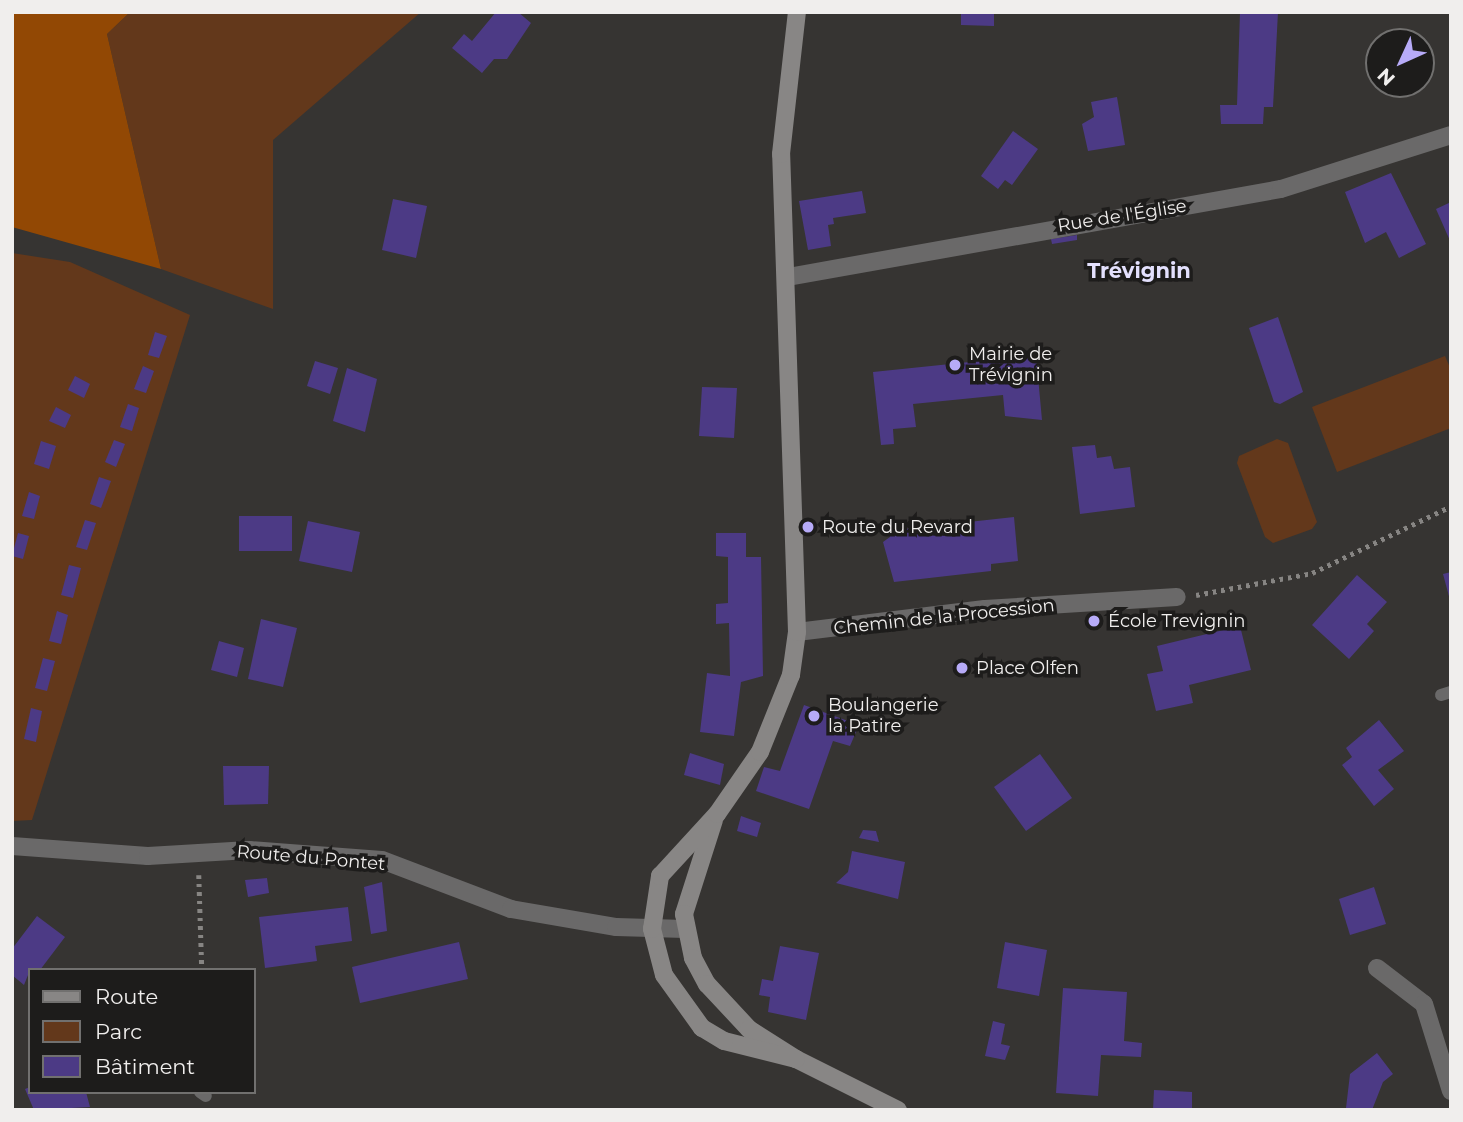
<!DOCTYPE html>
<html>
<head>
<meta charset="utf-8">
<style>
	body { margin:0 }
	#map { position:relative; width:1463px; height:1122px; overflow:hidden; background:#363432; font-family:Montserrat,sans-serif }
	div>[style] { position:absolute }
	[style*='--x'] { left:calc(var(--x)*1px); top:calc(var(--y)*1px); width:calc(var(--w)*1px); rotate:calc(var(--a)*1deg) }
	.green>* { inset:0; background:#63381b }
	.forest>* { inset:0; background:#924804 }
	.building>* { inset:0; background:#4c3a85 }
	.path>* { height:4.5px; margin-top:-2.25px; transform-origin:0; background:repeating-linear-gradient(90deg,#878583 0 3.5px,transparent 0 8.5px) }
	.service>* { height:12px; margin:-6px; padding:0 6px; transform-origin:6px; border-radius:6px; background:#6a6969 }
	.minor>* { height:18px; margin:-9px; padding:0 9px; transform-origin:9px; border-radius:9px; background:#6a6969 }
	.secondary>* { height:18px; margin:-9px; padding:0 9px; transform-origin:9px; border-radius:9px; background:#888685 }
	.dots>* { width:19px; height:19px; translate:-50% -50%; box-sizing:border-box; border:4px solid #1d1c1b; border-radius:50% }
	span { translate:-50% -50%; white-space:nowrap; text-align:center; line-height:1.15; -webkit-text-stroke:7px #1d1c1b; paint-order:stroke }
	.street-label { font-size:18px; color:#f0eeed }
	.poi-label { font-size:18px; color:#f0eeed }
	.left { translate:0 -50%; text-align:left }
	.quarter-label { font-size:21px; color:#e3e0fd; font-weight:700 }
	.frame { position:absolute; inset:0; border:14px solid #f0eeed; pointer-events:none }
	.legend { position:absolute; left:28px; top:968px; width:228px; height:126px; box-sizing:border-box; background:#1d1c1b; border:2px solid #71706f; margin:0; padding:9px 12px; list-style:none; font-size:21px; color:#f0eeed }
	.legend li { display:flex; align-items:center; gap:14px; height:35px }
	.legend b { width:35px; border:2px solid #71706f }
	.north { position:absolute; left:1365px; top:28px; width:70px; height:70px; box-sizing:border-box; background:#1d1c1b; border:2px solid #71706f; border-radius:50%; rotate:225deg; font-size:19px; font-weight:700; line-height:28px; text-align:center; color:#f0eeed }
	.north::after { content:''; display:block; margin:auto; width:24px; height:32px; background:#b7abf8; clip-path:polygon(50% 0,100% 100%,50% 72%,0 100%) }
</style>
</head>
<body>
<div id="map">
	<div class="green">
		<i style="clip-path:polygon(130px 12px,421px 12px,273px 140px,273px 309px,161px 269px,107px 34px)"></i>
		<i style="clip-path:polygon(12px 253px,70px 262px,190px 315px,32px 820px,12px 821px)"></i>
		<i style="clip-path:polygon(1445px 356px,1451px 370px,1451px 428px,1337px 472px,1312px 407px)"></i>
		<i style="clip-path:polygon(1277px 439px,1288px 443px,1317px 522px,1312px 529px,1273px 543px,1265px 537px,1237px 463px,1239px 456px)"></i>
	</div>
	<div class="forest">
		<i style="clip-path:polygon(12px 12px,130px 12px,107px 34px,161px 269px,12px 227px)"></i>
	</div>
	<div class="building">
		<i style="clip-path:polygon(496px 12px,518px 12px,531px 23px,507px 59px,494px 59px,482px 73px,452px 48px,464px 34px,472px 41px)"></i>
		<i style="clip-path:polygon(961px 12px,994px 12px,994px 26px,961px 25px)"></i>
		<i style="clip-path:polygon(1240px 12px,1278px 12px,1273px 107px,1264px 107px,1263px 124px,1221px 124px,1220px 105px,1237px 105px)"></i>
		<i style="clip-path:polygon(1117px 97px,1125px 145px,1088px 151px,1082px 124px,1094px 117px,1091px 102px)"></i>
		<i style="clip-path:polygon(1013px 131px,1038px 149px,1012px 185px,1005px 180px,998px 189px,981px 176px)"></i>
		<i style="clip-path:polygon(1391px 173px,1426px 244px,1399px 258px,1386px 232px,1365px 243px,1345px 192px)"></i>
		<i style="clip-path:polygon(862px 191px,866px 213px,833px 218px,834px 224px,828px 225px,831px 246px,808px 250px,799px 201px)"></i>
		<i style="clip-path:polygon(393px 199px,427px 206px,416px 258px,382px 250px)"></i>
		<i style="clip-path:polygon(1451px 202px,1451px 243px,1436px 209px)"></i>
		<i style="clip-path:polygon(1077px 235px,1077px 240px,1052px 244px,1051px 239px)"></i>
		<i style="clip-path:polygon(1278px 317px,1303px 392px,1280px 404px,1274px 402px,1249px 328px)"></i>
		<i style="clip-path:polygon(155px 332px,167px 336px,159px 358px,148px 355px)"></i>
		<i style="clip-path:polygon(1036px 355px,1042px 420px,1005px 416px,1003px 395px,913px 404px,916px 427px,893px 429px,894px 444px,881px 445px,873px 372px)"></i>
		<i style="clip-path:polygon(315px 361px,338px 368px,330px 394px,307px 386px)"></i>
		<i style="clip-path:polygon(143px 366px,154px 371px,146px 393px,134px 389px)"></i>
		<i style="clip-path:polygon(347px 368px,377px 379px,365px 432px,333px 421px)"></i>
		<i style="clip-path:polygon(75px 376px,90px 384px,84px 398px,68px 390px)"></i>
		<i style="clip-path:polygon(702px 387px,737px 388px,734px 438px,699px 436px)"></i>
		<i style="clip-path:polygon(128px 404px,139px 408px,132px 431px,120px 427px)"></i>
		<i style="clip-path:polygon(56px 407px,71px 415px,65px 428px,49px 421px)"></i>
		<i style="clip-path:polygon(114px 440px,125px 444px,116px 467px,105px 462px)"></i>
		<i style="clip-path:polygon(41px 441px,56px 446px,49px 469px,34px 464px)"></i>
		<i style="clip-path:polygon(1095px 445px,1097px 458px,1111px 456px,1114px 469px,1130px 467px,1135px 507px,1080px 514px,1072px 447px)"></i>
		<i style="clip-path:polygon(99px 477px,111px 481px,101px 508px,90px 504px)"></i>
		<i style="clip-path:polygon(29px 492px,40px 496px,34px 519px,22px 516px)"></i>
		<i style="clip-path:polygon(239px 516px,292px 516px,292px 551px,239px 551px)"></i>
		<i style="clip-path:polygon(1014px 517px,1018px 561px,991px 564px,991px 571px,894px 582px,883px 542px,890px 537px,889px 525px,904px 523px,905px 529px)"></i>
		<i style="clip-path:polygon(85px 520px,96px 523px,87px 550px,76px 547px)"></i>
		<i style="clip-path:polygon(308px 521px,360px 532px,352px 572px,299px 561px)"></i>
		<i style="clip-path:polygon(18px 533px,29px 536px,23px 559px,12px 556px)"></i>
		<i style="clip-path:polygon(716px 533px,746px 533px,746px 557px,761px 557px,763px 676px,741px 682px,734px 736px,700px 732px,707px 673px,730px 676px,729px 623px,716px 624px,716px 604px,728px 603px,728px 557px,716px 556px)"></i>
		<i style="clip-path:polygon(69px 565px,81px 568px,73px 598px,61px 595px)"></i>
		<i style="clip-path:polygon(1451px 572px,1451px 600px,1450px 600px,1443px 574px)"></i>
		<i style="clip-path:polygon(1357px 575px,1387px 602px,1367px 624px,1374px 631px,1349px 659px,1312px 625px)"></i>
		<i style="clip-path:polygon(57px 611px,68px 615px,61px 644px,49px 641px)"></i>
		<i style="clip-path:polygon(261px 619px,297px 628px,283px 687px,248px 679px)"></i>
		<i style="clip-path:polygon(1240px 626px,1251px 670px,1189px 685px,1193px 703px,1156px 711px,1147px 674px,1163px 671px,1157px 646px)"></i>
		<i style="clip-path:polygon(219px 641px,244px 648px,237px 677px,211px 670px)"></i>
		<i style="clip-path:polygon(43px 658px,55px 661px,47px 691px,35px 688px)"></i>
		<i style="clip-path:polygon(804px 705px,859px 725px,850px 746px,833px 741px,809px 809px,756px 791px,764px 767px,780px 771px)"></i>
		<i style="clip-path:polygon(31px 708px,42px 711px,36px 742px,24px 739px)"></i>
		<i style="clip-path:polygon(1379px 720px,1404px 751px,1378px 770px,1394px 789px,1374px 806px,1342px 765px,1352px 757px,1346px 748px)"></i>
		<i style="clip-path:polygon(690px 753px,724px 764px,720px 785px,684px 775px)"></i>
		<i style="clip-path:polygon(1040px 754px,1072px 798px,1026px 831px,994px 787px)"></i>
		<i style="clip-path:polygon(223px 766px,269px 766px,268px 804px,224px 805px)"></i>
		<i style="clip-path:polygon(741px 816px,761px 823px,757px 837px,737px 831px)"></i>
		<i style="clip-path:polygon(863px 830px,876px 831px,879px 842px,859px 838px)"></i>
		<i style="clip-path:polygon(852px 851px,905px 862px,898px 899px,836px 883px,848px 872px)"></i>
		<i style="clip-path:polygon(267px 878px,269px 893px,248px 897px,245px 880px)"></i>
		<i style="clip-path:polygon(382px 882px,387px 931px,371px 934px,364px 887px)"></i>
		<i style="clip-path:polygon(1374px 887px,1386px 924px,1350px 935px,1339px 899px)"></i>
		<i style="clip-path:polygon(348px 907px,352px 941px,315px 946px,317px 961px,265px 968px,259px 917px)"></i>
		<i style="clip-path:polygon(37px 916px,65px 937px,40px 970px,30px 970px,24px 985px,12px 975px,12px 949px)"></i>
		<i style="clip-path:polygon(459px 942px,468px 979px,360px 1003px,352px 967px)"></i>
		<i style="clip-path:polygon(1005px 942px,1047px 950px,1039px 996px,997px 988px)"></i>
		<i style="clip-path:polygon(780px 946px,819px 953px,806px 1020px,768px 1012px,770px 997px,759px 995px,762px 979px,773px 981px)"></i>
		<i style="clip-path:polygon(1063px 988px,1127px 992px,1124px 1041px,1142px 1043px,1141px 1057px,1101px 1055px,1098px 1096px,1056px 1093px)"></i>
		<i style="clip-path:polygon(993px 1021px,1005px 1024px,1001px 1044px,1010px 1046px,1005px 1060px,985px 1056px)"></i>
		<i style="clip-path:polygon(1377px 1053px,1393px 1074px,1383px 1082px,1372px 1110px,1346px 1108px,1350px 1074px)"></i>
		<i style="clip-path:polygon(30px 1087px,30px 1092px,86px 1092px,90px 1107px,34px 1110px,25px 1089px)"></i>
		<i style="clip-path:polygon(1154px 1090px,1192px 1092px,1192px 1110px,1153px 1110px)"></i>
	</div>
	<div class="path">
		<i style="--x:1196;--y:595;--w:118;--a:-10.7"></i>
		<i style="--x:1312;--y:573;--w:154;--a:-25.7"></i>
		<i style="--x:199;--y:875;--w:95;--a:88.2"></i>
	</div>
	<div class="service">
		<i style="--x:1441;--y:695;--w:10;--a:-17"></i>
		<i style="--x:200;--y:1092;--w:7;--a:34"></i>
	</div>
	<div class="minor">
		<i style="--x:788;--y:277;--w:501;--a:-10.12"></i>
		<i style="--x:1281;--y:189;--w:178;--a:-17.6"></i>
		<i style="--x:797;--y:632;--w:189;--a:-7"></i>
		<i style="--x:985;--y:609;--w:192;--a:-3.6"></i>
		<i style="--x:12;--y:846;--w:136;--a:4.2"></i>
		<i style="--x:148;--y:856;--w:101;--a:-3.4"></i>
		<i style="--x:249;--y:850;--w:133;--a:4.3"></i>
		<i style="--x:382;--y:860;--w:138;--a:20.8"></i>
		<i style="--x:511;--y:909;--w:107;--a:9.7"></i>
		<i style="--x:616;--y:927;--w:69;--a:1.7"></i>
		<i style="--x:1377;--y:968;--w:59;--a:37.5"></i>
		<i style="--x:1424;--y:1004;--w:91;--a:72.8"></i>
	</div>
	<div class="secondary">
		<i style="--x:714;--y:820;--w:99;--a:107.7"></i>
		<i style="--x:684;--y:914;--w:45;--a:78.4"></i>
		<i style="--x:693;--y:958;--w:30;--a:62"></i>
		<i style="--x:707;--y:984;--w:62;--a:47"></i>
		<i style="--x:749;--y:1029;--w:56;--a:32.6"></i>
		<i style="--x:796;--y:1059;--w:114;--a:26.6"></i>
		<i style="--x:796;--y:1059;--w:74;--a:-166"></i>
		<i style="--x:724;--y:1041;--w:26;--a:-149"></i>
		<i style="--x:702;--y:1028;--w:65;--a:-125.6"></i>
		<i style="--x:664;--y:975;--w:48;--a:-104.6"></i>
		<i style="--x:652;--y:929;--w:54;--a:-81.4"></i>
		<i style="--x:660;--y:876;--w:84;--a:-47.4"></i>
		<i style="--x:717;--y:814;--w:75;--a:-55.3"></i>
		<i style="--x:760;--y:752;--w:83;--a:-68.1"></i>
		<i style="--x:791;--y:675;--w:43;--a:-82.1"></i>
		<i style="--x:797;--y:632;--w:478;--a:-91.9"></i>
		<i style="--x:781;--y:154;--w:143;--a:-83.6"></i>
	</div>
	<div class="dots">
		<i style="left:955px;top:365px;background:#b7abf8"></i>
		<i style="left:808px;top:527px;background:#b7abf8"></i>
		<i style="left:1094px;top:621px;background:#b7abf8"></i>
		<i style="left:962px;top:668px;background:#b7abf8"></i>
		<i style="left:814px;top:716px;background:#b7abf8"></i>
	</div>
	<div class="street-label">
		<span style="left:1122px;top:216px;rotate:-9deg">Rue de l'Église</span>
		<span style="left:944px;top:617px;rotate:-6deg">Chemin de la Procession</span>
		<span style="left:311px;top:858px;rotate:5deg">Route du Pontet</span>
	</div>
	<div class="poi-label">
		<span class="left" style="left:969px;top:365px">Mairie de<br>Trévignin</span>
		<span class="left" style="left:822px;top:527px">Route du Revard</span>
		<span class="left" style="left:1108px;top:621px">École Trevignin</span>
		<span class="left" style="left:976px;top:668px">Place Olfen</span>
		<span class="left" style="left:828px;top:716px">Boulangerie<br>la Patire</span>
	</div>
	<div class="quarter-label">
		<span style="left:1139px;top:271px">Trévignin</span>
	</div>
	<div class="frame"></div>
	<ul class="legend">
	<li><b style="height:9px;background:#888685"></b>Route</li>
	<li><b style="height:19px;background:#63381b"></b>Parc</li>
	<li><b style="height:19px;background:#4c3a85"></b>Bâtiment</li>
	</ul>
	<div class="north">N</div>
</div>
</body>
</html>
